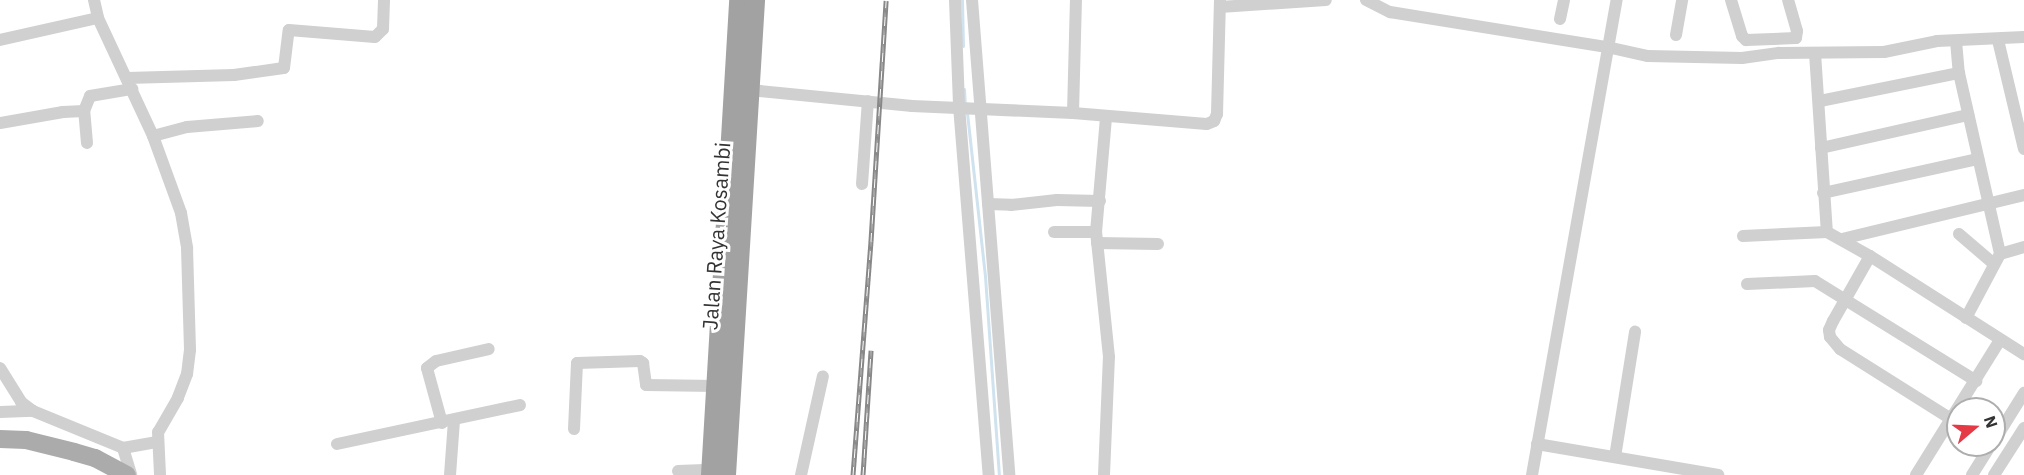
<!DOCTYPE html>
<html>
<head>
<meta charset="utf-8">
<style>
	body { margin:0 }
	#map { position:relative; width:2024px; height:475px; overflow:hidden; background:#fff; font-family:"IBM Plex Sans",sans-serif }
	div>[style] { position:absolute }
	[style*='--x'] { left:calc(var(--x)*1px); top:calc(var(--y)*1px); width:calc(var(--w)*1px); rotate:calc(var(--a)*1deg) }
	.stream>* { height:3px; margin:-1.5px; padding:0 1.5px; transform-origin:1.5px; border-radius:1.5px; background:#cfe2ee }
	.minor>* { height:12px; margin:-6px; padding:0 6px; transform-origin:6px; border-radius:6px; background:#d0d0d0 }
	.primary>* { height:18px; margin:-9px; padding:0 9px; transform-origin:9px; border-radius:9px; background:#ababab }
	.trunk>* { height:20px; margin:-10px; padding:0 10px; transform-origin:10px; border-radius:10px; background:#a2a2a2 }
	.rail>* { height:5px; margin-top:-2.5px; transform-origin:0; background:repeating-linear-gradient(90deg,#fff 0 9px,#888 0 18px); box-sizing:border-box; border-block:2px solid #888 }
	span { translate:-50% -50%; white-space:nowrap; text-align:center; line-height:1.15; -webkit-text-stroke:6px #fff; paint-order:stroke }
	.street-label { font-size:21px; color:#333 }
	.north { position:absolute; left:1946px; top:397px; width:60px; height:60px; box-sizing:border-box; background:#fff; border:2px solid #adadad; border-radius:50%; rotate:71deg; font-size:16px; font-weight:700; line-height:24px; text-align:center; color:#333 }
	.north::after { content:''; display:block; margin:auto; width:21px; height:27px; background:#e63946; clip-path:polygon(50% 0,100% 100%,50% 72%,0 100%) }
</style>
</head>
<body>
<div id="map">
	<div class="stream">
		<i style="--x:962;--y:0;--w:46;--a:88.8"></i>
		<i style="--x:964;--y:89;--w:17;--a:87"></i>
		<i style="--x:967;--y:113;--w:164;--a:83.7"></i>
		<i style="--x:985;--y:276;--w:199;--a:86"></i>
	</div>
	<div class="minor">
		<i style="--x:94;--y:0;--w:18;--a:77"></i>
		<i style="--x:98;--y:18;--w:130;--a:65"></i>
		<i style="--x:153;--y:136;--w:82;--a:70"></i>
		<i style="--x:181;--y:213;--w:36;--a:80"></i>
		<i style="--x:187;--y:248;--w:102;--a:88.3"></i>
		<i style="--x:190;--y:350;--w:24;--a:97"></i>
		<i style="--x:187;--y:374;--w:26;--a:111"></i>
		<i style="--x:178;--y:398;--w:39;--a:120"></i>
		<i style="--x:158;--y:432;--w:43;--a:87.3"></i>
		<i style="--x:955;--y:0;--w:106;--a:87.8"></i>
		<i style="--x:959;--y:106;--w:370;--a:85.4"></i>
		<i style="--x:972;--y:0;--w:476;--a:85.5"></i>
		<i style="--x:1366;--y:0;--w:27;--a:27"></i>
		<i style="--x:1390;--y:12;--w:220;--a:9.2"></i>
		<i style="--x:1607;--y:47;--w:42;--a:12.4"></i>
		<i style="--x:1648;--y:56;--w:94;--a:1.2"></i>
		<i style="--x:1742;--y:58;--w:37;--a:-8"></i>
		<i style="--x:1779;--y:53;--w:105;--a:-0.5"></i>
		<i style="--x:1884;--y:52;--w:54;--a:-11.7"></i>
		<i style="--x:1937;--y:41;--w:87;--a:-2.6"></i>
		<i style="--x:1731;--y:0;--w:38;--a:73"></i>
		<i style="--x:1742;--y:36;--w:6;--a:45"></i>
		<i style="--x:1746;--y:40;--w:50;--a:-2.3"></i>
		<i style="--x:1796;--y:38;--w:7;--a:-82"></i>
		<i style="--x:1797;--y:31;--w:32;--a:-106"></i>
		<i style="--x:1220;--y:7;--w:106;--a:-3.8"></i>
		<i style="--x:1560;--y:19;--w:19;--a:-78"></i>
		<i style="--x:1676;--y:35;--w:36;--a:-80"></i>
		<i style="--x:0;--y:40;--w:100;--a:-12.7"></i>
		<i style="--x:1998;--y:40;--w:112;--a:76.6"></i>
		<i style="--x:1956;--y:41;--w:32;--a:85"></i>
		<i style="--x:1815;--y:53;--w:179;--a:86.2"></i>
		<i style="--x:127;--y:78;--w:107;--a:-1.6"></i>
		<i style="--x:234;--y:75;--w:50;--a:-8"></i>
		<i style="--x:284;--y:68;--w:38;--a:-83"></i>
		<i style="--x:289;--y:30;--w:86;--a:4.7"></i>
		<i style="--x:375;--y:37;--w:11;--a:-45"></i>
		<i style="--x:383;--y:29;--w:29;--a:-88"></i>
		<i style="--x:750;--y:90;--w:163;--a:5.6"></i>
		<i style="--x:912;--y:106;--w:161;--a:2.5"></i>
		<i style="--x:1073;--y:113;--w:134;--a:4.7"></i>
		<i style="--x:1207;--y:124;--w:8;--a:-23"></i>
		<i style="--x:1214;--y:121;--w:8;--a:-67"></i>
		<i style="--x:1217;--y:114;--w:114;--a:-88.5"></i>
		<i style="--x:1820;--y:101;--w:142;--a:-11.4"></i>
		<i style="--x:1959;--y:73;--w:186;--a:77.2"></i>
		<i style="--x:1073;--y:113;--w:113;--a:-88.5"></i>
		<i style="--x:0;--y:123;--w:64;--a:-9.9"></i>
		<i style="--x:63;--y:112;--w:21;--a:-3"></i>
		<i style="--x:153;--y:136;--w:35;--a:-15"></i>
		<i style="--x:187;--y:127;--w:71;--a:-4.8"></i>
		<i style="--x:87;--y:143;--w:32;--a:-95"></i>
		<i style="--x:84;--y:111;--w:16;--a:-68"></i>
		<i style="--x:90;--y:96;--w:43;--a:-9.5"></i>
		<i style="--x:1821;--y:148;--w:151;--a:-12.7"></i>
		<i style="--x:862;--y:184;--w:83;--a:-85.9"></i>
		<i style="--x:1823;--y:193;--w:159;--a:-12.4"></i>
		<i style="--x:988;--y:204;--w:23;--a:2"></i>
		<i style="--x:1011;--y:205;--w:46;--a:-6.2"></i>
		<i style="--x:1057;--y:200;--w:43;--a:1.3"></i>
		<i style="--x:1054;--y:232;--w:42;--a:0"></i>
		<i style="--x:1959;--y:234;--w:46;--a:40.6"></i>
		<i style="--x:1743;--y:236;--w:84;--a:-2.7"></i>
		<i style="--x:1827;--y:232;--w:49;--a:29.2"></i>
		<i style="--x:1870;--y:256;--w:183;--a:32.5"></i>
		<i style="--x:1842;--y:239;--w:187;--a:-13.6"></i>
		<i style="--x:1097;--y:243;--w:61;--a:0.9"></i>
		<i style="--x:1870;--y:256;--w:75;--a:119.6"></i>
		<i style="--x:1833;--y:321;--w:10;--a:114"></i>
		<i style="--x:1829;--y:330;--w:7;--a:82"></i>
		<i style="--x:1830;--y:337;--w:16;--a:50"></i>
		<i style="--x:1840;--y:349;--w:131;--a:32.2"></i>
		<i style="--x:1747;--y:284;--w:68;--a:-2.5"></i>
		<i style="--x:1815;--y:281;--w:190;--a:31.8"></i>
		<i style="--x:1966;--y:318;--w:72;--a:-62"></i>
		<i style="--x:2000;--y:254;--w:25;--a:-16"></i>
		<i style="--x:0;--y:368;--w:40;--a:58"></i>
		<i style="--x:21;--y:402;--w:15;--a:37"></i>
		<i style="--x:33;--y:411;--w:97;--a:22.3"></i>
		<i style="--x:123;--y:448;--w:28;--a:73"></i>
		<i style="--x:0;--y:412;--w:33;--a:-2"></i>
		<i style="--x:442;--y:423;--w:57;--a:-105.3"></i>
		<i style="--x:427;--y:368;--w:11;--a:-38"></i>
		<i style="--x:436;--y:361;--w:54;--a:-12.8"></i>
		<i style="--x:574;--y:429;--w:66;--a:-87.4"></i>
		<i style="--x:577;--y:363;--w:63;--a:-1.8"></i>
		<i style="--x:640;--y:361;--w:4;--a:34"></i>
		<i style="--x:643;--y:363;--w:22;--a:82"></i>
		<i style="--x:646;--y:385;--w:70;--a:0.8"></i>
		<i style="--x:1994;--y:441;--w:57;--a:-58"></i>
		<i style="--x:337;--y:444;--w:187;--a:-12"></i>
		<i style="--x:1537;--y:444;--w:184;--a:9.7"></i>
		<i style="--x:123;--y:448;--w:35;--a:-10"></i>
		<i style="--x:1615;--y:457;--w:127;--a:-80.9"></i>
		<i style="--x:678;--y:471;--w:33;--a:-2"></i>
		<i style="--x:450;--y:475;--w:54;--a:-85.8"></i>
		<i style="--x:801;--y:475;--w:101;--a:-77.5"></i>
		<i style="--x:1104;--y:475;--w:118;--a:-87.6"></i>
		<i style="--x:1109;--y:357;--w:126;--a:-95.9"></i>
		<i style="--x:1096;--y:232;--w:115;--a:-85"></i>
		<i style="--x:1532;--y:475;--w:483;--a:-79.9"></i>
		<i style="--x:1916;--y:475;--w:159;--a:-58.1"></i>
		<i style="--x:1972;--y:475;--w:36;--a:-58"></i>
		<i style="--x:1994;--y:475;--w:56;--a:-57.4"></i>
	</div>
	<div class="primary">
		<i style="--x:0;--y:439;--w:26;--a:2"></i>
		<i style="--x:26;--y:440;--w:49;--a:14"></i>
		<i style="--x:74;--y:452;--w:22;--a:16"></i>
		<i style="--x:95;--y:458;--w:36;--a:28"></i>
	</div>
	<div class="trunk">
		<i style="--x:711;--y:475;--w:476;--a:-86.6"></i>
		<i style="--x:726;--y:475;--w:476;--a:-86.5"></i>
	</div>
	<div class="rail">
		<i style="--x:853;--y:475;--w:235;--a:-85.6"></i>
		<i style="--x:871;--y:241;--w:241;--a:-86.4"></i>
		<i style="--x:863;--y:475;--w:125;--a:-86.3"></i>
	</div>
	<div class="street-label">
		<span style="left:716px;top:236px;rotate:-86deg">Jalan Raya Kosambi</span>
	</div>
	<div class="north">N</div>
</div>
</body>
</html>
